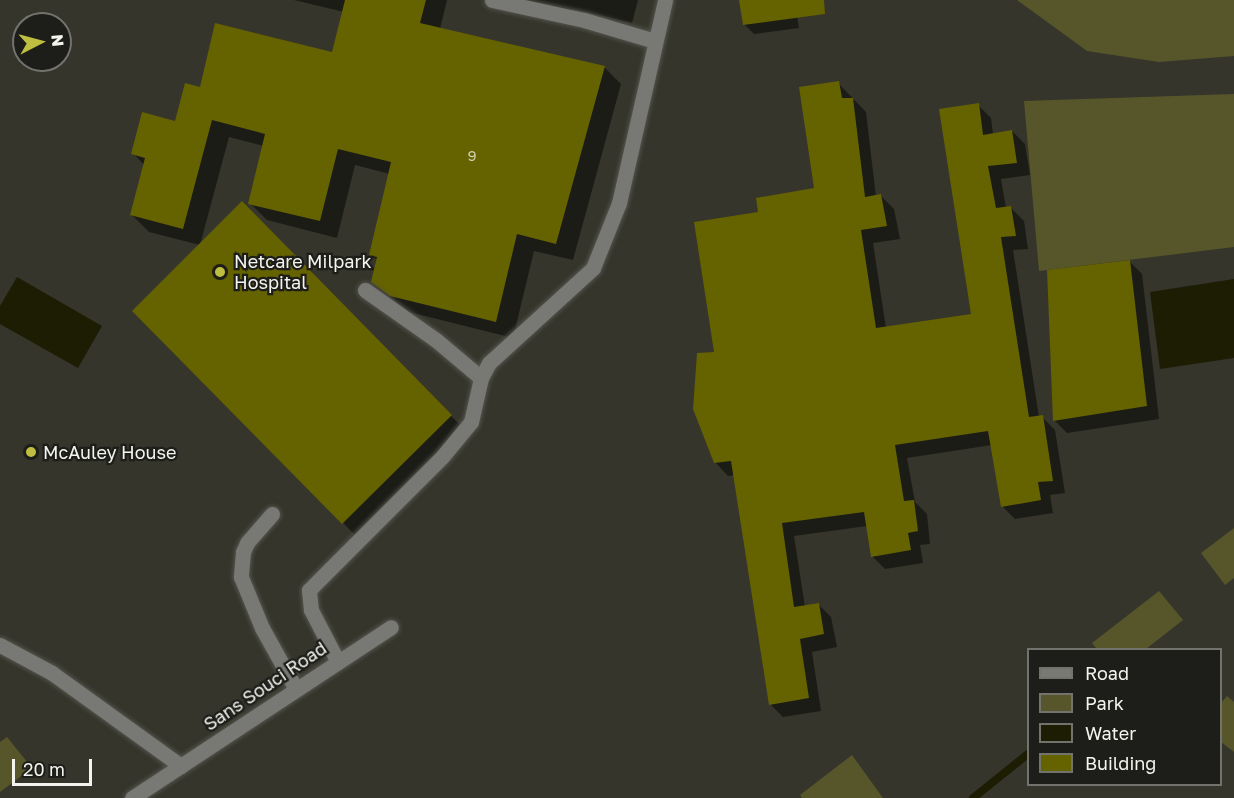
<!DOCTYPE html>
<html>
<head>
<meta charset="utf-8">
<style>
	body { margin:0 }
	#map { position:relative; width:1234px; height:798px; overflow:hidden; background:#35352c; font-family:"Golos Text",sans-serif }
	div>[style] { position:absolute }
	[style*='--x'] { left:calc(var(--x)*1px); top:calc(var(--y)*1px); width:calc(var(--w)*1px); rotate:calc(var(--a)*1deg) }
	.green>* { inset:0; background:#57562a }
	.water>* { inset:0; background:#1d1d04 }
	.shadow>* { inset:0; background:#0007 }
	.stream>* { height:8px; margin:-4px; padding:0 4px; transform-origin:4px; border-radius:4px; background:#1d1d04 }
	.building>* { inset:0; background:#656200 }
	.roads { filter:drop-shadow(0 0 2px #53544b) drop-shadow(0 0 2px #53544b) }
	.minor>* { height:15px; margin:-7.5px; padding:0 7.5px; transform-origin:7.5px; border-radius:7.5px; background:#787874 }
	.dots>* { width:16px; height:16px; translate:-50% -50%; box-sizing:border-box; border:3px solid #1d1d19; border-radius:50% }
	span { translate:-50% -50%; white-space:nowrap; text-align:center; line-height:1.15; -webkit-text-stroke:4.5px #1d1d19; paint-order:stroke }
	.number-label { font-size:15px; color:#d0d0b2 }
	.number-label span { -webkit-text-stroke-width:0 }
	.poi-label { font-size:18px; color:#f3f4ee }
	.left { translate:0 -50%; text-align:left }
	.street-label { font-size:18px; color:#f3f4ee }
	.legend { position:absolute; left:1027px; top:648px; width:195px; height:138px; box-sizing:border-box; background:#1d1d19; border:2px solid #73736e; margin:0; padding:8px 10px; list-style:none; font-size:18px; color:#f3f4ee }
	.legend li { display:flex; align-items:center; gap:12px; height:30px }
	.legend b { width:30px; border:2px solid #73736e }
	.north { position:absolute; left:12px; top:12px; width:60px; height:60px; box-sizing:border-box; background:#1d1d19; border:2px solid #73736e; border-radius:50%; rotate:84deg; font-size:16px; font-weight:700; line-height:24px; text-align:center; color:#f3f4ee }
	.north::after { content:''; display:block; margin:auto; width:21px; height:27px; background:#c0be40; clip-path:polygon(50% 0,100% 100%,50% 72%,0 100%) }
	.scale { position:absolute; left:12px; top:759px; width:80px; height:27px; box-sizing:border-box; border:3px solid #f3f4ee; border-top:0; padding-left:8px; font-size:18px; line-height:21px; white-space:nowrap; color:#f3f4ee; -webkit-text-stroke:4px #1d1d19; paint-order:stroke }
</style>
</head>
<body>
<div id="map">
	<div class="green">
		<i style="clip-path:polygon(1017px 0,1234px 0,1234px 56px,1159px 62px,1087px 51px)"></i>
		<i style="clip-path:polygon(1234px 94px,1234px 247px,1039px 271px,1024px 101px)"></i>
		<i style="clip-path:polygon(1234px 528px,1234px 578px,1225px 585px,1201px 553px)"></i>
		<i style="clip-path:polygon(1159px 591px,1183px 620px,1146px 649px,1097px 649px,1092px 643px)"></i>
		<i style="clip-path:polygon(1227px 696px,1234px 702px,1234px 752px,1221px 742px,1221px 703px)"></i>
		<i style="clip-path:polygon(7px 737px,32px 768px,0 792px,0 742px)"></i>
		<i style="clip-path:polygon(852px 755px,883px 798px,802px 798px,800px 795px)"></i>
	</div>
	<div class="water">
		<i style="clip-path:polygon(17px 277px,102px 326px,78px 368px,0 324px,0 306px)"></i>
		<i style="clip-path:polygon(1234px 279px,1234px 358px,1160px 369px,1150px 292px)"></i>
	</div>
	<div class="shadow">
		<i style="clip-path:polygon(294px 0,447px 0,440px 29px,604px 67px,621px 84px,573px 260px,534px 251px,513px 338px,409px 312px,372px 282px,378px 261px,370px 254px,390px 174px,355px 165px,337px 238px,267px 220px,250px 203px,264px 146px,229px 137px,200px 245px,242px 204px,464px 429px,356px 536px,134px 311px,200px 245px,149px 232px,132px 215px,144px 165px,133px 153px,176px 123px,201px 89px,333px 54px,344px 12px)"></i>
		<i style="clip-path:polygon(484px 0,638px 0,632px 23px,573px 9px,570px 20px)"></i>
		<i style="clip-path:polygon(741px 0,807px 0,796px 9px,799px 28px,754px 34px,744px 24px)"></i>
		<i style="clip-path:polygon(838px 83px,866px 112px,876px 197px,881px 196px,894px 209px,900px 239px,873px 243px,886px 328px,973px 316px,978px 105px,991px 118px,993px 134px,1012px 131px,1025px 144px,1030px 175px,1001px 179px,1006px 208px,1011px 208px,1024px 221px,1028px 249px,1013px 250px,1039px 417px,1042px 417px,1055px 430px,1065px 493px,1050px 495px,1053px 513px,1015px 519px,1002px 506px,992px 445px,907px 458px,915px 502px,927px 514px,930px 544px,920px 545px,923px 563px,885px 569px,872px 556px,867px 526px,794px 536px,805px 607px,818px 604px,831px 617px,837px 647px,812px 652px,821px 711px,783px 717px,770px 704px,735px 475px,728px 476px,715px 462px,716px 353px,760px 213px,816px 190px)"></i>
		<i style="clip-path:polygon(1129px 261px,1142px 274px,1159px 419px,1067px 433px,1054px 420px)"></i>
	</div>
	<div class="stream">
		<i style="--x:973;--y:798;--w:70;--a:-38.7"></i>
	</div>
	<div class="building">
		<i style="clip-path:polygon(345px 0,426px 0,420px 23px,605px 66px,556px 244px,517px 234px,496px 322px,390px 296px,371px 282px,377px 257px,369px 255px,391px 162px,338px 149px,320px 221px,248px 204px,265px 134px,212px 120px,183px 229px,130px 215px,145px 158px,131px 154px,142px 112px,175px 121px,185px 83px,200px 87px,215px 23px,332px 52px)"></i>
		<i style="clip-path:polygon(739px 0,824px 0,825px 14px,743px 25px)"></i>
		<i style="clip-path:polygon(839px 81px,842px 98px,853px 98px,865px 197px,881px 194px,887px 226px,861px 230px,876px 328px,971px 314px,939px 109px,979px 103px,983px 135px,1012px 130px,1017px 163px,988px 166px,996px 208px,1011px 206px,1016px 236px,1001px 237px,1029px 417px,1043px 415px,1053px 481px,1038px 482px,1041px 500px,1001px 507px,988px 431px,895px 445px,904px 501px,914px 500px,918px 531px,908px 533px,911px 550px,871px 557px,864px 512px,782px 523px,794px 607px,819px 603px,824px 634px,800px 639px,809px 698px,769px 705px,731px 461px,714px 463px,693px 409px,697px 353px,714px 352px,694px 222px,758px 212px,756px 198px,814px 188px,799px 87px)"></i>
		<i style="clip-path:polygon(242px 201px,452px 415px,342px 524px,132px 311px)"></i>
		<i style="clip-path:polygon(1130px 260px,1147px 406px,1053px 421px,1047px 270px)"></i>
	</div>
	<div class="roads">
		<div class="minor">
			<i style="--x:492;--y:0;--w:94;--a:12.3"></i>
			<i style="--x:584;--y:20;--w:74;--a:16.5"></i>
			<i style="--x:365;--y:290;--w:87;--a:35.2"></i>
			<i style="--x:436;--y:340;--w:59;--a:40.2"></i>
			<i style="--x:272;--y:514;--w:38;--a:131"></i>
			<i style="--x:247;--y:543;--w:10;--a:114"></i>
			<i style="--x:243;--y:552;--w:25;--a:95"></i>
			<i style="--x:241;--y:577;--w:55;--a:67.6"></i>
			<i style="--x:262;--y:628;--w:70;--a:60.9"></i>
			<i style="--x:0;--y:645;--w:59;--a:28.3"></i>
			<i style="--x:52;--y:673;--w:159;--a:35.8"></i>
			<i style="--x:338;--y:662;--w:59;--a:-117.4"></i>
			<i style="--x:311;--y:610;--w:20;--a:-96"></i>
			<i style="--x:309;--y:590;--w:188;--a:-45"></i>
			<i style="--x:442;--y:457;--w:45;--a:-50.4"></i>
			<i style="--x:471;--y:422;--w:45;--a:-77.2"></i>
			<i style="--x:481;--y:378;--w:17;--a:-62"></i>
			<i style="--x:489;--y:363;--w:141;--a:-42.4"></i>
			<i style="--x:593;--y:268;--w:70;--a:-68.2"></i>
			<i style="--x:619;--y:203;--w:208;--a:-77.2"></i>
			<i style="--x:132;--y:798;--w:310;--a:-33.4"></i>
		</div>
	</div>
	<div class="dots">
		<i style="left:220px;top:272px;background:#c0be40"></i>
		<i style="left:31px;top:452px;background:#c0be40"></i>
	</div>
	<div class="number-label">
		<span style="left:472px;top:156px">9</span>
	</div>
	<div class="poi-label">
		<span class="left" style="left:234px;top:272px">Netcare Milpark<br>Hospital</span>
		<span class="left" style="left:43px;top:452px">McAuley House</span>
	</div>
	<div class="street-label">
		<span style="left:265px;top:686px;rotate:-34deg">Sans Souci Road</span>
	</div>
	<ul class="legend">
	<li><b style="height:8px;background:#787874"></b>Road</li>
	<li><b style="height:16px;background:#57562a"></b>Park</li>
	<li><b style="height:16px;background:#1d1d04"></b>Water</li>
	<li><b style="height:16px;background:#656200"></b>Building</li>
	</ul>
	<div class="north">N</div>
	<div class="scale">20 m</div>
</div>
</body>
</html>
